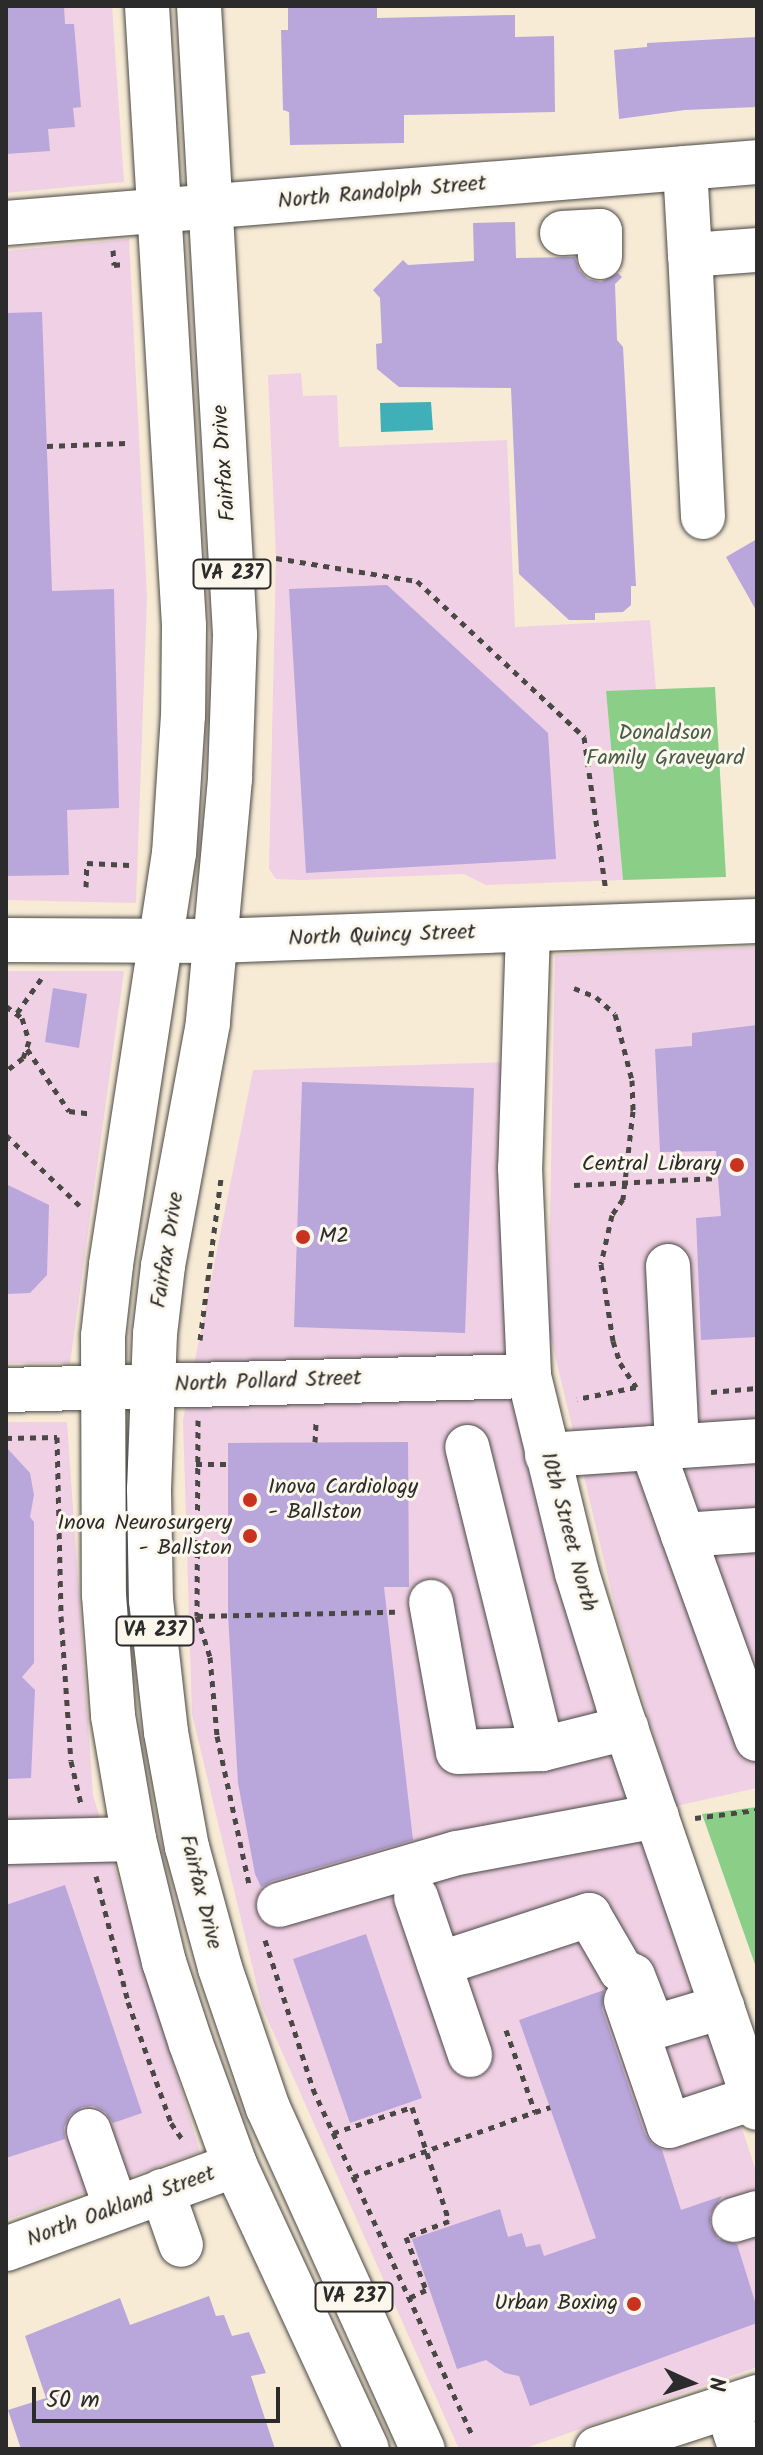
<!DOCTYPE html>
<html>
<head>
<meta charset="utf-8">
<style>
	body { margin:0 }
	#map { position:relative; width:763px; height:2455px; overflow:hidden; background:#f7ebd6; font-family:Kalam,sans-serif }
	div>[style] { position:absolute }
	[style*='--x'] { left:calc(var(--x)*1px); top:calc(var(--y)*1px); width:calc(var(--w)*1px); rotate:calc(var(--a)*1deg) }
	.built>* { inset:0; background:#f0d0e4 }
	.green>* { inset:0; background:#8bce87 }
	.water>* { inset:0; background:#3fafb8 }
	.building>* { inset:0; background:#b9a6da }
	.path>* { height:5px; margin-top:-2.5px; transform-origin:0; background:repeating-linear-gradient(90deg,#4a4845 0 6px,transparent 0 12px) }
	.roads { filter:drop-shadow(0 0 2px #4a4845) drop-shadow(0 0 2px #4a4845) }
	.minor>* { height:44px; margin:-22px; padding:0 22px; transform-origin:22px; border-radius:22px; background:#fff }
	.major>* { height:44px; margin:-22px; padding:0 22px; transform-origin:22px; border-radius:22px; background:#fff }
	.dots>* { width:22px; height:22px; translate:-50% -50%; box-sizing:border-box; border:4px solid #fbf7ec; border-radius:50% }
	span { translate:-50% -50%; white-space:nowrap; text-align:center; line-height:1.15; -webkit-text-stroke:6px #fbf7ec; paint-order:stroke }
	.shield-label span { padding:2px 6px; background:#fbf7ec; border:2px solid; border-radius:6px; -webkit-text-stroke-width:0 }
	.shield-label { font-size:20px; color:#2b2b2b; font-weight:700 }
	.street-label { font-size:22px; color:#2b2b2b }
	.park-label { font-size:22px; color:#485c47 }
	.poi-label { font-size:22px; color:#2b2b2b }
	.right { translate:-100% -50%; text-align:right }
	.left { translate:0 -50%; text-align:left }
	.frame { position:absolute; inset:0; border:8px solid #2b2b2b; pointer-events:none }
	.north { position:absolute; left:651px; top:2343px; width:80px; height:80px; -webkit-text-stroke:6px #fbf7ec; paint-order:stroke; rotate:93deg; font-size:22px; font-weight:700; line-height:32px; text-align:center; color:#2b2b2b }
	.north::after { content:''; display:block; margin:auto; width:28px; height:36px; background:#2b2b2b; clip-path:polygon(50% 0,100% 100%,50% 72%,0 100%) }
	.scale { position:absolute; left:32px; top:2387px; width:248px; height:36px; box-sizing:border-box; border:4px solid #2b2b2b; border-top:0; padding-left:10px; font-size:24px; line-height:28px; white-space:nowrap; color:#2b2b2b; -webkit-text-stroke:6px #fbf7ec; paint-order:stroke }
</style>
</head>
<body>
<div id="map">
	<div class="built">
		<i style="clip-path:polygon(6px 6px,112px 6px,124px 182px,6px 193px)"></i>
		<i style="clip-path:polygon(129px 239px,147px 598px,136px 903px,6px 900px,6px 251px)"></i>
		<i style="clip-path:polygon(301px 373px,303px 396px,337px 395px,339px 447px,507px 440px,515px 627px,650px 620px,656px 690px,606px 692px,623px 880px,486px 885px,464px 874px,303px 880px,276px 879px,269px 869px,276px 558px,268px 375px)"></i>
		<i style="clip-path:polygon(757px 947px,757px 1788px,676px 1806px,617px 1615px,548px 1326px,555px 955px)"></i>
		<i style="clip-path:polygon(6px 971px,124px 971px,70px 1363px,6px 1363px)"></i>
		<i style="clip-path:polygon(514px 1062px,564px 1594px,757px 2174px,757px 2367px,523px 2449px,459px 2449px,262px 2007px,192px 1714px,183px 1420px,253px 1070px)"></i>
		<i style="clip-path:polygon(6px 1422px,67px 1422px,93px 1795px,200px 2152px,6px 2220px)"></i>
	</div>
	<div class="green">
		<i style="clip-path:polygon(715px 687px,726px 877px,623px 880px,606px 691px)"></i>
		<i style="clip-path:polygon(757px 1807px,757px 1970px,702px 1814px)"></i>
	</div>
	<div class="water">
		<i style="clip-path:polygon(431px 402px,433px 430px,381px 432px,380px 403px)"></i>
	</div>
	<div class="building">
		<i style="clip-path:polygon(6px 6px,64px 6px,65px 24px,74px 24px,81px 107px,73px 108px,75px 127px,48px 129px,50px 151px,6px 154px)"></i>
		<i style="clip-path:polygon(288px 6px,377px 6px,377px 18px,515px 15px,515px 37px,554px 36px,555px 112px,404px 115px,404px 143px,290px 145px,289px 112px,283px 110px,281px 30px,288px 30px)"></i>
		<i style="clip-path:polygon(757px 37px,757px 107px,685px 110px,619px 119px,614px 50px,647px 47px,647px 43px)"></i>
		<i style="clip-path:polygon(515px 222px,516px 258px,575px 257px,579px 270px,588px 279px,601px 282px,618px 273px,622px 277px,615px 284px,617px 340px,623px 347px,636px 586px,631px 586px,631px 605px,623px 612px,595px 613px,595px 620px,569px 620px,519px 574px,511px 388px,399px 387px,377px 369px,376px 344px,382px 343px,380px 298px,373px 290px,403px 260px,408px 265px,474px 261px,473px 223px)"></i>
		<i style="clip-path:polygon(42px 312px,52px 591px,114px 589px,119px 808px,67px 810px,69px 875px,6px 876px,6px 313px)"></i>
		<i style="clip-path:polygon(757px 539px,757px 612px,726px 557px)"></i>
		<i style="clip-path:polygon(387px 585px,548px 733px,556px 859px,306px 873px,289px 589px)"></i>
		<i style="clip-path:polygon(53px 988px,87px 994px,79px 1048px,45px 1042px)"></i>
		<i style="clip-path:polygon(757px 1025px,757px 1337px,701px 1340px,696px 1218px,721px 1216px,716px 1151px,660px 1152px,655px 1049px,692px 1046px,692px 1033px)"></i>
		<i style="clip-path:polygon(302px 1082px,474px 1088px,465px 1333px,294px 1327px)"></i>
		<i style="clip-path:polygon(6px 1184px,49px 1205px,47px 1275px,30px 1293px,6px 1294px)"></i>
		<i style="clip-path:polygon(408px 1442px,409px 1587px,384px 1587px,413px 1840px,272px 1881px,261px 1887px,255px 1874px,238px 1783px,228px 1615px,228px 1443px)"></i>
		<i style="clip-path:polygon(6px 1447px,30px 1473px,34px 1495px,30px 1517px,34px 1522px,34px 1663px,22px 1677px,35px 1690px,31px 1778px,6px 1779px)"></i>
		<i style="clip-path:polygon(65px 1885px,142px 2113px,113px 2123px,105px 2112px,93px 2106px,82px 2107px,70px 2115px,64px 2127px,65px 2139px,6px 2158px,6px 1905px)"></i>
		<i style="clip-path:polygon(366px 1934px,422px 2098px,350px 2123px,293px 1959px)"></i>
		<i style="clip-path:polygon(604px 1990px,602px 2009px,645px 2134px,652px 2144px,662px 2150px,681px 2210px,722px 2196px,710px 2214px,710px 2226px,718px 2239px,737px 2244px,757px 2308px,757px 2323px,530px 2406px,519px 2376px,505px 2373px,486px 2360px,457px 2369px,412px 2239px,500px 2209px,508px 2237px,522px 2233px,526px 2247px,540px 2244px,544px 2256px,596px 2238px,519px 2020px)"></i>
		<i style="clip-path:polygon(209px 2296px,216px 2316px,224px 2315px,232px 2336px,249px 2332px,266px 2373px,251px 2376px,275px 2449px,21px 2449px,8px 2410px,46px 2398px,25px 2336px,120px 2298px,130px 2325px)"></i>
	</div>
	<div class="path">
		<i style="--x:113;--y:250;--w:15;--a:86"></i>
		<i style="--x:114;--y:265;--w:10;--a:-6"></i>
		<i style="--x:47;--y:446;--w:80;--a:-2.1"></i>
		<i style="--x:276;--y:558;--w:143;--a:9.3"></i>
		<i style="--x:417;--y:581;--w:229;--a:43"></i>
		<i style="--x:584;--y:737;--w:156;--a:81.9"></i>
		<i style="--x:86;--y:887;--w:24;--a:-88"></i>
		<i style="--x:87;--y:863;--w:43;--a:2.7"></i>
		<i style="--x:574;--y:988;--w:24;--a:22"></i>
		<i style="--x:596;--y:997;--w:25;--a:42"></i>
		<i style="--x:615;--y:1014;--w:68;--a:75.6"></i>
		<i style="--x:632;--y:1080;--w:31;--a:88"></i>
		<i style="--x:633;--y:1111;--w:89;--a:96.5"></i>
		<i style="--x:623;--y:1199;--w:19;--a:125"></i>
		<i style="--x:612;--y:1215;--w:50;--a:102.7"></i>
		<i style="--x:601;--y:1264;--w:78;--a:81.1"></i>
		<i style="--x:613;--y:1341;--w:23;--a:72"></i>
		<i style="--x:620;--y:1363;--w:29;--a:56"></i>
		<i style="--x:636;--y:1387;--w:60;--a:168.5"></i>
		<i style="--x:6;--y:1006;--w:20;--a:37"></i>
		<i style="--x:22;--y:1018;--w:24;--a:73"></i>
		<i style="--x:29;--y:1041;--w:18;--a:109"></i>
		<i style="--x:23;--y:1058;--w:21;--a:143"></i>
		<i style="--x:17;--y:1013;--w:42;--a:-54.8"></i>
		<i style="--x:27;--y:1049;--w:75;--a:55.9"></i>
		<i style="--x:69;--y:1111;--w:23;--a:7"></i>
		<i style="--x:6;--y:1135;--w:103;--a:43.8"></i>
		<i style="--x:574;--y:1185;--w:144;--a:-2.8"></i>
		<i style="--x:200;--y:1340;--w:162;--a:-82.6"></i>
		<i style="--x:711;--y:1392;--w:46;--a:-5"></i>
		<i style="--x:198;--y:1420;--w:196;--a:90.3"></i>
		<i style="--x:197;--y:1616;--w:43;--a:72.4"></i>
		<i style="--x:210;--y:1657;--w:79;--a:84.9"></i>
		<i style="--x:217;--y:1736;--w:151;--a:77.8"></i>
		<i style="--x:6;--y:1438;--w:51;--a:-1.1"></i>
		<i style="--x:57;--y:1437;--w:179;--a:88.7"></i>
		<i style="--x:61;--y:1616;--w:145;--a:86.1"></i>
		<i style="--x:71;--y:1761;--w:44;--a:76.9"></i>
		<i style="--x:315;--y:1442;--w:22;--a:-87"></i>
		<i style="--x:196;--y:1464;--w:32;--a:0"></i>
		<i style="--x:197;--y:1616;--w:198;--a:-1.2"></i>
		<i style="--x:695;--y:1818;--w:63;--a:-7.4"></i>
		<i style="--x:96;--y:1876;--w:130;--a:75.7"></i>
		<i style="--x:128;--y:2002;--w:128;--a:70.4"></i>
		<i style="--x:171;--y:2123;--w:19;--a:55"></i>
		<i style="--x:265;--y:1940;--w:157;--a:72.1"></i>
		<i style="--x:313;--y:2089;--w:380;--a:65.3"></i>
		<i style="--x:506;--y:2030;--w:87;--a:70.5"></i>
		<i style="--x:535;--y:2112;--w:16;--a:-18"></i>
		<i style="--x:333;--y:2133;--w:83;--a:-18.2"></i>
		<i style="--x:412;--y:2107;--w:120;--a:72"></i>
		<i style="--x:449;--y:2221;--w:46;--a:159.6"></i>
		<i style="--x:406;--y:2237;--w:57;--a:69.3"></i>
		<i style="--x:426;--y:2290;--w:19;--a:155"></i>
		<i style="--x:353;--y:2177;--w:193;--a:-19.7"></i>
	</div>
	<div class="roads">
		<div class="minor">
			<i style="--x:685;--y:168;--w:87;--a:86.7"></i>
			<i style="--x:6;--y:223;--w:753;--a:-4.64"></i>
			<i style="--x:562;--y:233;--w:38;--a:-3"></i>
			<i style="--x:600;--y:231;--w:26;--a:90"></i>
			<i style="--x:703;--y:517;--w:262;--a:-92.8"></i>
			<i style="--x:690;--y:255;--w:67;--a:-4.3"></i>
			<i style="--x:528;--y:931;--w:237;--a:91.9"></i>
			<i style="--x:520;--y:1168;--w:208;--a:87.5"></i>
			<i style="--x:529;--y:1376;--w:203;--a:76.3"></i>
			<i style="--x:577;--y:1573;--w:138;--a:72.7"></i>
			<i style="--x:618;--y:1705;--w:426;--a:71"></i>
			<i style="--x:668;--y:1266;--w:180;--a:87.1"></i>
			<i style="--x:6;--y:1390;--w:523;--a:-1.53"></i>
			<i style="--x:652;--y:1448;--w:92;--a:70.4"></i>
			<i style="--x:683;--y:1535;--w:74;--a:-3.9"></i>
			<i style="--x:547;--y:1455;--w:210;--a:-3.8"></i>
			<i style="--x:683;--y:1535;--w:217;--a:70.1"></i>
			<i style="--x:431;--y:1602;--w:152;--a:79.8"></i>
			<i style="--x:458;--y:1752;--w:84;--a:-2"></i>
			<i style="--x:542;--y:1749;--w:311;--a:-103.9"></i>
			<i style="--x:542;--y:1749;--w:87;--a:-14"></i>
			<i style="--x:6;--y:1842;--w:128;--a:-1.3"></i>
			<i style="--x:416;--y:1897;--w:167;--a:71.1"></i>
			<i style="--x:279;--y:1905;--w:185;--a:-16.3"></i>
			<i style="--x:457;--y:1853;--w:203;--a:-10.5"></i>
			<i style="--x:439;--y:1964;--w:158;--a:-18.1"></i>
			<i style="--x:589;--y:1915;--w:64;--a:59.8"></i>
			<i style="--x:621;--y:1970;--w:13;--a:27"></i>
			<i style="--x:633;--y:1976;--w:55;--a:68.6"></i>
			<i style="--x:626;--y:2001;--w:132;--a:71"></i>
			<i style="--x:669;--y:2126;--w:89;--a:-18.4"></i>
			<i style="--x:638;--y:2032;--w:88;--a:-16.6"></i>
			<i style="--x:89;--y:2131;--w:82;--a:70.7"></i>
			<i style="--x:162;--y:2191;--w:57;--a:70.6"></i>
			<i style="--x:734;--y:2220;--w:24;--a:-17"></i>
			<i style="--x:6;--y:2249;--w:244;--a:-20.1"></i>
			<i style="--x:727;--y:2408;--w:41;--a:71.6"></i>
			<i style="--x:597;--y:2449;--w:168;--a:-18"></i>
		</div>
		<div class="major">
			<i style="--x:147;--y:6;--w:621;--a:86.58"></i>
			<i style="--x:184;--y:626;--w:89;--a:90.6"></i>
			<i style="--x:183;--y:715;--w:138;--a:93.7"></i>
			<i style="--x:174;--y:853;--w:417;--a:98.7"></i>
			<i style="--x:111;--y:1265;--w:71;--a:96.4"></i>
			<i style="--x:103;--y:1336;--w:259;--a:89.8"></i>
			<i style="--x:104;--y:1595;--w:121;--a:85.7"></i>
			<i style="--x:113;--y:1716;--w:125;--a:80.3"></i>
			<i style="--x:134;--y:1839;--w:127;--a:76.3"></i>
			<i style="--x:164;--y:1962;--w:86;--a:71.8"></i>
			<i style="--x:191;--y:2044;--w:129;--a:70"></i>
			<i style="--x:235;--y:2165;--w:313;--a:65.1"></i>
			<i style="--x:199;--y:6;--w:630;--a:86.72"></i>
			<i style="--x:235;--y:635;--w:144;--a:92"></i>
			<i style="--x:230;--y:779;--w:245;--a:95.2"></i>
			<i style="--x:208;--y:1023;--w:247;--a:100.5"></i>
			<i style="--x:163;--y:1266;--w:68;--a:96.7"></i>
			<i style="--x:155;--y:1334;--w:155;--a:92.2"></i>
			<i style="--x:149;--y:1489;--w:111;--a:89"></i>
			<i style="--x:151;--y:1600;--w:133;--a:83.5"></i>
			<i style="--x:166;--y:1732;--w:117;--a:79.7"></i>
			<i style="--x:187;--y:1847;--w:125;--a:74.7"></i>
			<i style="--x:220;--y:1968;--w:148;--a:71.1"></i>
			<i style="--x:268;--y:2108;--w:375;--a:65.6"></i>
			<i style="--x:6;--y:940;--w:209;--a:0.3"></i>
			<i style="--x:215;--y:941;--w:542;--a:-2.11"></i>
		</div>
	</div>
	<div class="dots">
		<i style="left:737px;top:1165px;background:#c8321e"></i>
		<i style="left:303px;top:1237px;background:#c8321e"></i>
		<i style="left:250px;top:1500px;background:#c8321e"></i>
		<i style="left:250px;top:1536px;background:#c8321e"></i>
		<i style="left:634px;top:2304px;background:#c8321e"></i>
	</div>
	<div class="shield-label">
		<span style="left:232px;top:574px">VA 237</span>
		<span style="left:155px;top:1631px">VA 237</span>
		<span style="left:354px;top:2297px">VA 237</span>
	</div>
	<div class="street-label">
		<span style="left:382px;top:193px;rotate:-5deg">North Randolph Street</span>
		<span style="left:225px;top:463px;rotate:-94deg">Fairfax Drive</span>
		<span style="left:382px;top:936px;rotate:-2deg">North Quincy Street</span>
		<span style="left:168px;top:1250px;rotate:-81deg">Fairfax Drive</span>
		<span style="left:268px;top:1382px;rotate:-2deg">North Pollard Street</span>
		<span style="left:568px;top:1532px;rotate:75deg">10th Street North</span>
		<span style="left:200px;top:1892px;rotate:76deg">Fairfax Drive</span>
		<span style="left:121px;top:2207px;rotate:-20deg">North Oakland Street</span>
	</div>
	<div class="park-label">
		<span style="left:665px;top:746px">Donaldson<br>Family Graveyard</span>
	</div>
	<div class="poi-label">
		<span class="right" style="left:721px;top:1165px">Central Library</span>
		<span class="left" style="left:319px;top:1237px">M2</span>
		<span class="left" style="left:268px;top:1500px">Inova Cardiology<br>- Ballston</span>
		<span class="right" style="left:232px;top:1536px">Inova Neurosurgery<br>- Ballston</span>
		<span class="right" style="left:618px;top:2304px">Urban Boxing</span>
	</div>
	<div class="frame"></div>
	<div class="north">N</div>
	<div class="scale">50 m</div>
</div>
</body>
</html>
